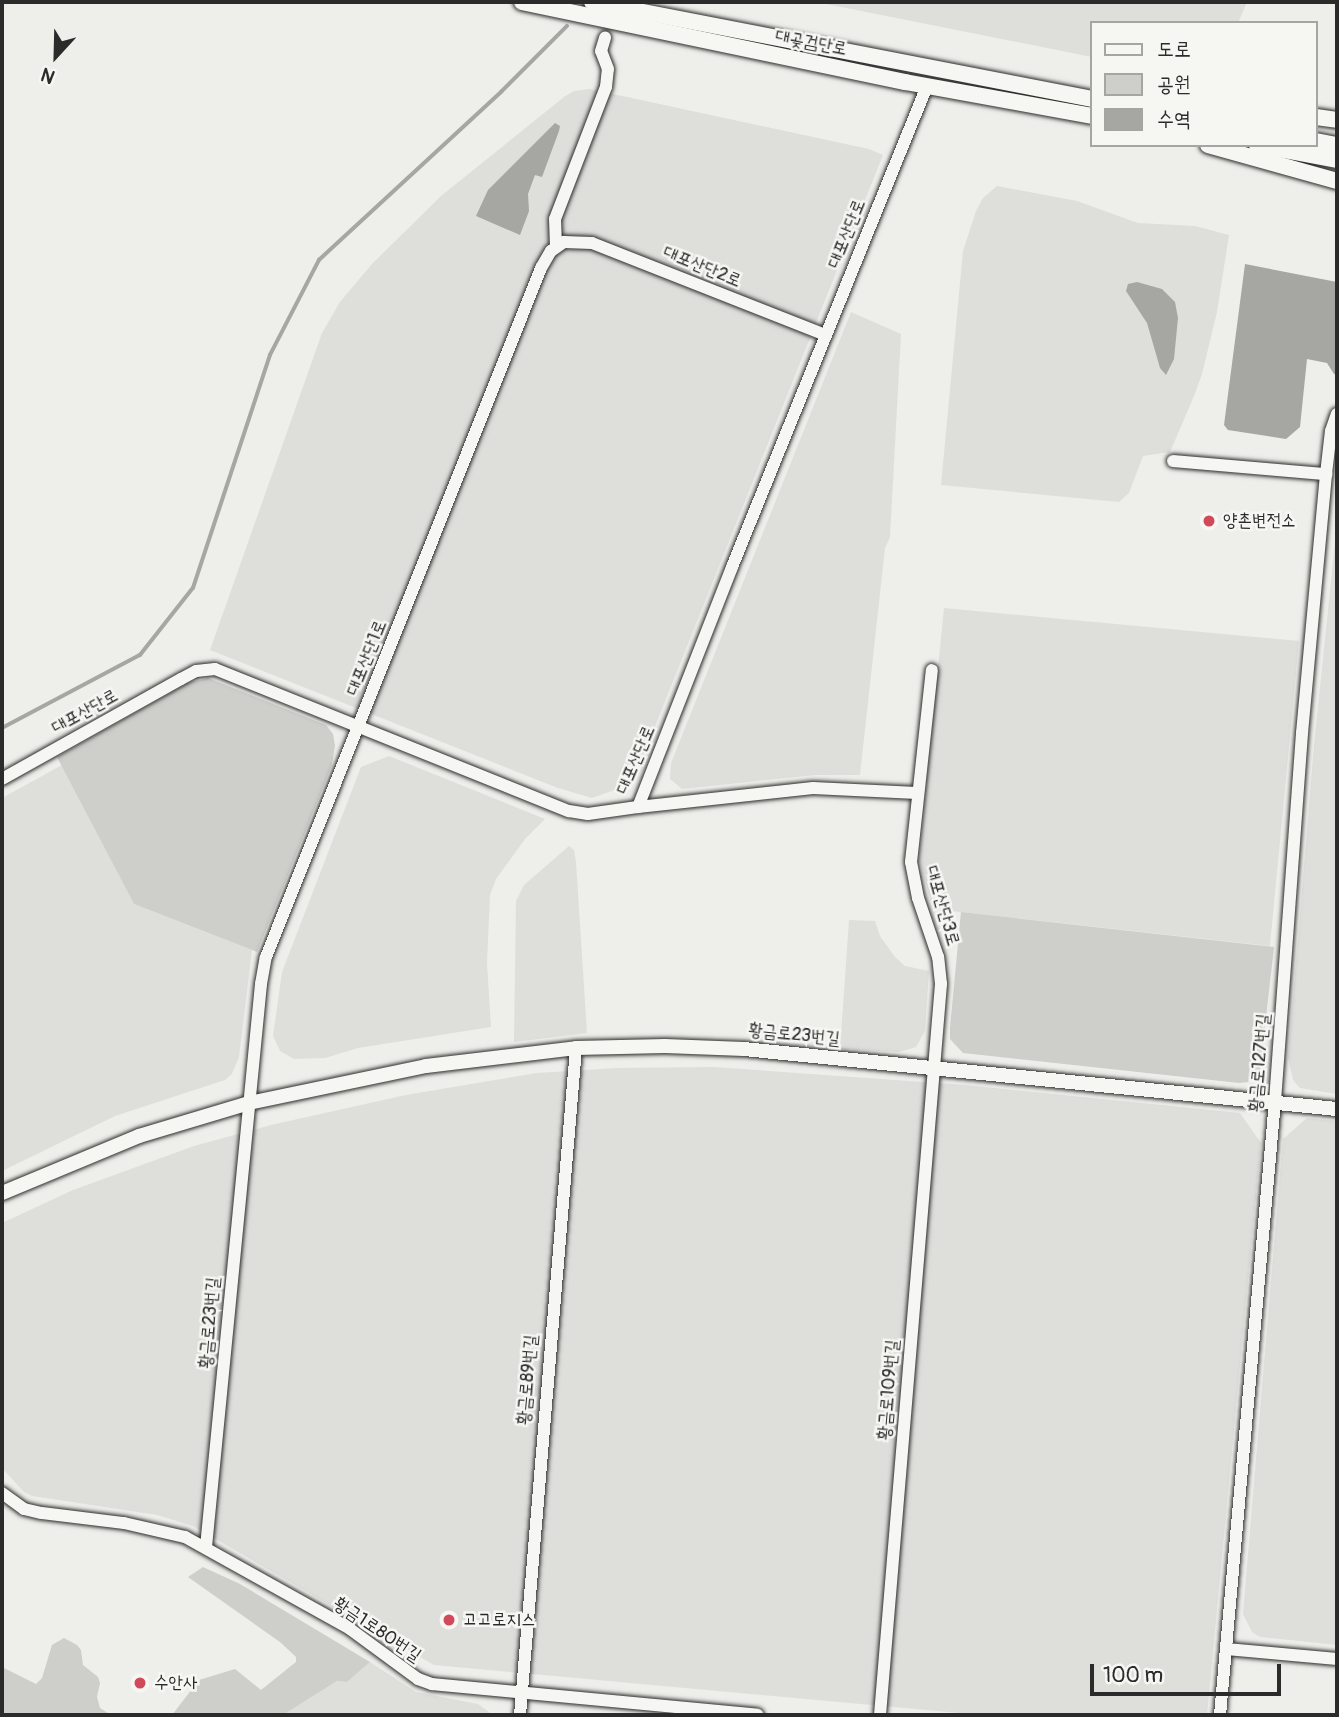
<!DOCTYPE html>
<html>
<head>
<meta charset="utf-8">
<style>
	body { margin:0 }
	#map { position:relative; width:1339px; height:1717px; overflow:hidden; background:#eeeeea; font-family:Pangolin,"Poor Story",sans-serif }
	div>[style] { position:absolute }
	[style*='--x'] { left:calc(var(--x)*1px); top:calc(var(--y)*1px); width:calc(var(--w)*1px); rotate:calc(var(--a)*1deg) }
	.built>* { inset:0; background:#dededb }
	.green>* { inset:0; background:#cececa }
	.water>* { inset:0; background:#a6a6a3 }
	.stream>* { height:3.5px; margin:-1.75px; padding:0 1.75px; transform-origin:1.75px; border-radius:1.75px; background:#a6a6a3 }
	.roads { filter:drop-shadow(0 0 2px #2b2b2b) drop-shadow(0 0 2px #2b2b2b) }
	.minor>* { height:12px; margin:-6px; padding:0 6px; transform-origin:6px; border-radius:6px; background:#f6f6f2 }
	.tertiary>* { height:14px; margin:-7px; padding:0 7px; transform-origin:7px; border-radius:7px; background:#f6f6f2 }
	.secondary>* { height:16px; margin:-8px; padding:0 8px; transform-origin:8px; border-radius:8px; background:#f6f6f2 }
	.dots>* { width:19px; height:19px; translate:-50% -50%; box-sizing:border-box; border:4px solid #f6f6f2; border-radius:50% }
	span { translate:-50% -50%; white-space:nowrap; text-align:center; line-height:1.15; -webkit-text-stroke:5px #f6f6f2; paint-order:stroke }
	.street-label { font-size:18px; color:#2b2b2b }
	.poi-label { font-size:18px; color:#2b2b2b }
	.left { translate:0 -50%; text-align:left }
	.frame { position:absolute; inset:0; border:4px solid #2b2b2b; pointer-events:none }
	.legend { position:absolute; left:1090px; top:21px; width:228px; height:126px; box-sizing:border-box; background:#f6f6f2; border:2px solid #a5a5a2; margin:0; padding:9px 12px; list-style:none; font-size:21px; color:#2b2b2b }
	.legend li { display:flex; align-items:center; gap:14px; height:35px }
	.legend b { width:35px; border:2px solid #a5a5a2 }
	.north { position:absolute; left:21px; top:21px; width:70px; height:70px; -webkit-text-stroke:5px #f6f6f2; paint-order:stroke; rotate:202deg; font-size:19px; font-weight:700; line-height:28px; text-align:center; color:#2b2b2b }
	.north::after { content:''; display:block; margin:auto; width:24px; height:32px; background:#2b2b2b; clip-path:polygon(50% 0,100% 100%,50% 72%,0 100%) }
	.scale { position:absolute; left:1090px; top:1664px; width:191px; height:32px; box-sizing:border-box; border:4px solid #2b2b2b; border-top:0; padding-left:9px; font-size:21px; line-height:24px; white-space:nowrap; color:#2b2b2b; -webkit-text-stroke:5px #f6f6f2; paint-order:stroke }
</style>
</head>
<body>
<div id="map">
	<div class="built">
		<i style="clip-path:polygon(816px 2px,1247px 2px,1238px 23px,1092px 23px,1092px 57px)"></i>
		<i style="clip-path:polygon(590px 89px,869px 149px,883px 155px,640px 764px,623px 787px,592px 798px,558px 788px,210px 650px,322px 333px,340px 302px,372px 264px,441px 196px,564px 97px,574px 91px)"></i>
		<i style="clip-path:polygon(997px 186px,1077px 201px,1138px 223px,1195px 226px,1229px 235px,1217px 312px,1202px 374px,1194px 396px,1170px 452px,1143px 456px,1129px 493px,1119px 502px,941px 485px,963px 251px,976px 211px,983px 198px)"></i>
		<i style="clip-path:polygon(851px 312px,901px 334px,890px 537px,885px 548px,860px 775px,815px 775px,682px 789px,670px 779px,671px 763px)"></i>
		<i style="clip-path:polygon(1337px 522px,1337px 1094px,1300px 1088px,1293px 1080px,1288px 1058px,1314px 746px)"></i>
		<i style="clip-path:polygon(944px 608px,1299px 641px,1270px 946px,933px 909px,919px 859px)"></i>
		<i style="clip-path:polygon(389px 756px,545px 819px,525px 839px,496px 879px,490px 895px,487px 963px,491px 1027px,358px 1048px,325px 1058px,294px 1059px,280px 1051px,273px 1036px,282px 972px,361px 767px)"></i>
		<i style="clip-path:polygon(62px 765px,134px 904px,252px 950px,239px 1057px,232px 1074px,225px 1080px,115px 1116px,2px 1171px,2px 798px)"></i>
		<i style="clip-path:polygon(569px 846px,574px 850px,576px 862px,587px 1033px,514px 1042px,516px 901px,524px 885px)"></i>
		<i style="clip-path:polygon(849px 920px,875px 921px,880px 936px,895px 957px,905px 966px,929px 971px,925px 1031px,916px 1047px,899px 1052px,840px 1049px)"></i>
		<i style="clip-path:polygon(714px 1067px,965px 1085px,1240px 1113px,1261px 1143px,1207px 1715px,981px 1715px,434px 1665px,193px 1526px,157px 1515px,32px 1496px,24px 1492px,2px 1468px,2px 1223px,73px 1190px,194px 1146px,271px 1125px,406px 1095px,537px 1073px,617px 1068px)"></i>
		<i style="clip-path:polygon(1307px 1118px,1337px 1121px,1337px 1645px,1260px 1637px,1252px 1632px,1243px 1614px,1283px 1139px)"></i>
		<i style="clip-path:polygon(370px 1662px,416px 1692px,478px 1704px,493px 1715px,283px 1715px,337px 1681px,347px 1682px)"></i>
	</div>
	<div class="green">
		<i style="clip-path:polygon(208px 678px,326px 725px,333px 734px,335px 745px,332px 765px,257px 952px,134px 904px,57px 757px,188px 683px)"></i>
		<i style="clip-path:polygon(961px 912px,1274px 947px,1260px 1070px,1248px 1082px,1239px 1083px,963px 1053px,950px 1039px,950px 1028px)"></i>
		<i style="clip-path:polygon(203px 1567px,240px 1584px,370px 1662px,347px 1682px,337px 1681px,283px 1715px,172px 1715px,199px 1680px,235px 1669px,261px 1690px,296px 1662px,296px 1657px,280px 1642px,188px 1577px)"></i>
		<i style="clip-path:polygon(64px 1638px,77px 1645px,81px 1650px,83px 1665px,98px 1677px,100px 1683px,97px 1697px,100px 1708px,111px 1715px,2px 1715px,2px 1667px,36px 1684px,42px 1678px,52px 1645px)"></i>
	</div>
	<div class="water">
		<i style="clip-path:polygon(555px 123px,560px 126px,559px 131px,542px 177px,535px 175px,528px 194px,529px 211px,520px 235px,476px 216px,488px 190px)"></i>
		<i style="clip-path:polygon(1245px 264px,1337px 282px,1337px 375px,1334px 374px,1327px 363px,1307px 359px,1300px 427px,1286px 439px,1228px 430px,1224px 425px)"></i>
		<i style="clip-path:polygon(1137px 282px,1162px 289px,1175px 302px,1178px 318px,1174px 359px,1166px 375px,1160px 368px,1147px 323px,1126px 291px,1128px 284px)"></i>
	</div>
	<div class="stream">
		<i style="--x:2;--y:728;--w:156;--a:-27.9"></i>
		<i style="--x:140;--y:655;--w:85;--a:-51.7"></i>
		<i style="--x:193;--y:588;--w:245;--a:-71.7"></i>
		<i style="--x:270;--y:355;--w:107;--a:-62.7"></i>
		<i style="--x:319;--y:260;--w:248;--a:-42.7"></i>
		<i style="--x:501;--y:92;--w:93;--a:-45"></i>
	</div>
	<div class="roads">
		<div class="minor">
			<i style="--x:556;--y:247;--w:28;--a:-92"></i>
			<i style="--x:555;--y:219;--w:142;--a:-68.9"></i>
			<i style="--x:606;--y:87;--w:18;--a:-84"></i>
			<i style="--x:608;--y:69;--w:19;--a:-111"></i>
			<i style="--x:601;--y:51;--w:14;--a:-73"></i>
			<i style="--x:1173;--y:461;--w:154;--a:4.9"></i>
			<i style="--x:2;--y:779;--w:205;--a:-29.2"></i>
			<i style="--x:181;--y:679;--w:17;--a:-28"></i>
			<i style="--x:196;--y:671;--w:19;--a:-6"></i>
			<i style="--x:215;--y:669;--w:381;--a:21.9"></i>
			<i style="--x:569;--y:811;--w:19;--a:9"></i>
			<i style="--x:588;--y:814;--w:50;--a:-8"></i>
			<i style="--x:638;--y:807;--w:258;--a:-68.6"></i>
			<i style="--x:732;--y:567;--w:519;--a:-67.93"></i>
			<i style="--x:638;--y:807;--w:176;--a:-6.2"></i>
			<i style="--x:813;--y:788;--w:104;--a:2.8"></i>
			<i style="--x:2;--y:1493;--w:27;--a:36"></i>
			<i style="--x:24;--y:1509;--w:18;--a:13"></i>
			<i style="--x:42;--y:1513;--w:83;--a:7"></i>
			<i style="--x:124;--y:1523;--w:63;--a:12.9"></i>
			<i style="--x:185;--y:1537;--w:189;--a:29.1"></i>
			<i style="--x:350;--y:1629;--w:84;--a:36.3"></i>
			<i style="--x:418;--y:1679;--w:15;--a:20"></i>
			<i style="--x:432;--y:1684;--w:327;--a:5.4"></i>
			<i style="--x:206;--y:1547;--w:566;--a:-84.42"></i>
			<i style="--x:261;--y:984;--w:27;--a:-80"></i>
			<i style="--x:266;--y:957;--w:742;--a:-68.24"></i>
			<i style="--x:541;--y:268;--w:20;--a:-60"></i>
			<i style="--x:551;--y:251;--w:16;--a:-35"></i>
			<i style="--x:564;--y:242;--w:28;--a:2"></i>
			<i style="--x:592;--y:243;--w:251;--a:21.5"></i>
			<i style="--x:1227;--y:1649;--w:110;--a:5.2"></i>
			<i style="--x:520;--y:1715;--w:669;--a:-85.2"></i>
			<i style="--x:880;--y:1715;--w:734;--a:-85.23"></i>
			<i style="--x:941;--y:984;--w:27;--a:-96"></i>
			<i style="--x:938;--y:957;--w:62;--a:-108.7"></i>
			<i style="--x:918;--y:898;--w:37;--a:-101"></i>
			<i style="--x:911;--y:862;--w:193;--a:-83.8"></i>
			<i style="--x:1220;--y:1715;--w:616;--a:-84.88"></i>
			<i style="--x:1275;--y:1101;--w:369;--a:-85.8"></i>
			<i style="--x:1302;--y:733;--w:260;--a:-84.7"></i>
			<i style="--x:1326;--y:474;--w:43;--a:-83.4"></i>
			<i style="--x:1331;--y:431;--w:18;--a:-71"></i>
		</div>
		<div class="tertiary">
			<i style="--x:2;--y:1193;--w:148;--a:-22.6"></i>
			<i style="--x:139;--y:1136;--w:115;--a:-16.7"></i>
			<i style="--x:249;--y:1103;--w:181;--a:-11.8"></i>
			<i style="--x:426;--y:1066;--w:151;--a:-6.8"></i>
			<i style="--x:576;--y:1048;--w:89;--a:-1.3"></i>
			<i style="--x:665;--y:1046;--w:79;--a:2.2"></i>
			<i style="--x:744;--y:1049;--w:596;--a:5.78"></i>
		</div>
		<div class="secondary">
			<i style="--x:522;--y:2;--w:391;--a:11.8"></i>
			<i style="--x:905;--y:82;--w:190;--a:10.3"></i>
			<i style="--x:592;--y:2;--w:509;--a:10.98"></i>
			<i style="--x:1316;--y:117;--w:21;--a:8"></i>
			<i style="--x:1316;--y:141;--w:21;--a:11"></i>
			<i style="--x:1208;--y:145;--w:134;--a:15.6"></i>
			<i style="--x:1257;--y:145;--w:81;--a:10.6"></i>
		</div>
	</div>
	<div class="dots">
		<i style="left:1209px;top:521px;background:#d1495b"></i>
		<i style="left:449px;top:1620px;background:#d1495b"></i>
		<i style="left:140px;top:1683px;background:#d1495b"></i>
	</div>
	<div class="street-label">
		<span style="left:811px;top:43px;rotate:11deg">대곶검단로</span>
		<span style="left:847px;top:234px;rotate:-68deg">대포산단로</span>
		<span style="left:702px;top:267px;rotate:22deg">대포산단2로</span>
		<span style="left:367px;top:658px;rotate:-68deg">대포산단1로</span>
		<span style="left:85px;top:712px;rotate:-29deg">대포산단로</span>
		<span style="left:636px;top:760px;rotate:-67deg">대포산단로</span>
		<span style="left:942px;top:906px;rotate:74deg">대포산단3로</span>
		<span style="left:794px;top:1035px;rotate:6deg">황금로23번길</span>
		<span style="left:1260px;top:1063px;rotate:-85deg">황금로127번길</span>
		<span style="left:210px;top:1323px;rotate:-85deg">황금로23번길</span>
		<span style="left:528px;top:1380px;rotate:-85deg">황금로89번길</span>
		<span style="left:889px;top:1390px;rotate:-85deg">황금로109번길</span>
		<span style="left:377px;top:1630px;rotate:34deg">황금1로80번길</span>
	</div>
	<div class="poi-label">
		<span class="left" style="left:1223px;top:521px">양촌변전소</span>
		<span class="left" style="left:463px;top:1620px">고고로지스</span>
		<span class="left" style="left:154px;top:1683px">수안사</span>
	</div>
	<div class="frame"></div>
	<ul class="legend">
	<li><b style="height:9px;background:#f6f6f2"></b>도로</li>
	<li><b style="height:19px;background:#cececa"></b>공원</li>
	<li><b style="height:19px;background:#a6a6a3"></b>수역</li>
	</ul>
	<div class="north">N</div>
	<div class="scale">100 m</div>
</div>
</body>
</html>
